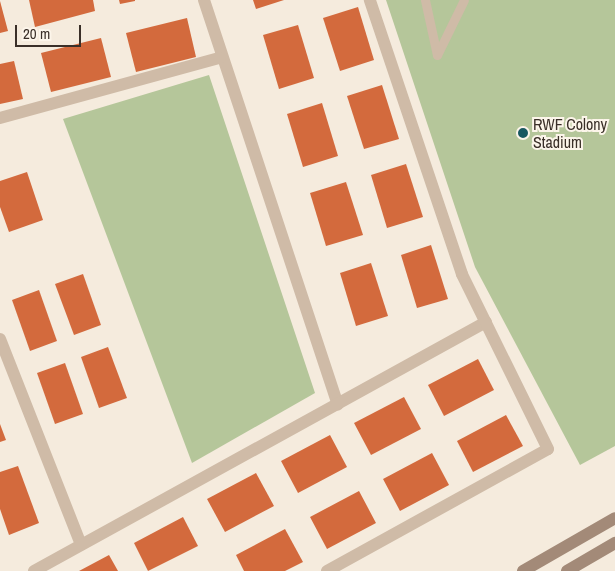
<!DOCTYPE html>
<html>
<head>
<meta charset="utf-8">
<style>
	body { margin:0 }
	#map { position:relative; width:615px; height:571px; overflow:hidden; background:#f5ebdd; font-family:"Archivo Narrow",sans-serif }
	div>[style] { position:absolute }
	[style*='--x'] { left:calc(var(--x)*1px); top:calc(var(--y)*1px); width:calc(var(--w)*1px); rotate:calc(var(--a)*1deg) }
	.green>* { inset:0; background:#b5c69a }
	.building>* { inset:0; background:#d36a3d }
	.lane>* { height:9px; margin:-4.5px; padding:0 4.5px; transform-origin:4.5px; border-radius:4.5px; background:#cfbba7 }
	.street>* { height:12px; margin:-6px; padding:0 6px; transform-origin:6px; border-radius:6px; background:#cfbba7 }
	.secondary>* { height:12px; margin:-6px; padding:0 6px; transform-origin:6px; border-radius:6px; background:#a38a78 }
	.dots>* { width:14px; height:14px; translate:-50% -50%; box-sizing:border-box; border:2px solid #fcf5ea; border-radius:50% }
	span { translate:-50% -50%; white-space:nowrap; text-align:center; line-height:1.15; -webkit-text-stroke:4px #fcf5ea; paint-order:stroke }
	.poi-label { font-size:16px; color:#3a2f28 }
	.left { translate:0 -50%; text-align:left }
	.scale { position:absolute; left:15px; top:25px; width:66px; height:22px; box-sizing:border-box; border:2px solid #3a2f28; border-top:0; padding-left:6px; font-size:15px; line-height:18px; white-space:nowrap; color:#3a2f28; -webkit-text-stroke:4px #fcf5ea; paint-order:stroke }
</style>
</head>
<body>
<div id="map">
	<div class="green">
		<i style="clip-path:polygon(386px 0,615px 0,615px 446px,580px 465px,475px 267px)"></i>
		<i style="clip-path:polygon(209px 75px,315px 393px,192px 463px,63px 119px)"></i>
	</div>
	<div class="building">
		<i style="clip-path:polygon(29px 0,93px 0,95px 11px,35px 27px)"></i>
		<i style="clip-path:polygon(119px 0,135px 0,135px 1px,120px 4px)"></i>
		<i style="clip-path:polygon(253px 0,284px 0,256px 9px)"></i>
		<i style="clip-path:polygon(0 1px,8px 31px,0 33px)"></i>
		<i style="clip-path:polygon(358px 7px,374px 60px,340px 71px,323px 18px)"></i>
		<i style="clip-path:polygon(187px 18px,196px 57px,136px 72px,126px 33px)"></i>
		<i style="clip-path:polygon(298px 25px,314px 78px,279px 89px,263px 35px)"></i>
		<i style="clip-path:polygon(101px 38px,111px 77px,51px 92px,41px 53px)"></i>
		<i style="clip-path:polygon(14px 61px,23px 99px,0 104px,0 64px)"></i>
		<i style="clip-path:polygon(382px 85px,399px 139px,364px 149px,347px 96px)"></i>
		<i style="clip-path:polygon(322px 103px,338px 156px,303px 167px,287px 114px)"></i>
		<i style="clip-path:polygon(406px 164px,423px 217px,387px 228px,371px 175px)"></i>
		<i style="clip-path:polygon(27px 172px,43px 220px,9px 232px,0 207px,0 181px)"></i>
		<i style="clip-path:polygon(346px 182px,363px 235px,326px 246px,310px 193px)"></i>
		<i style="clip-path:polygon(431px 245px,448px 299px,417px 308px,401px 255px)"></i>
		<i style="clip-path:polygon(371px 263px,388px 316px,356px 326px,340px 273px)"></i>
		<i style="clip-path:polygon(83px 274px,101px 325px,74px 335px,55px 284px)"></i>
		<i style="clip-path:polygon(39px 290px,57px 341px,30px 351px,12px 300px)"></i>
		<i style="clip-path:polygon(108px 347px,127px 398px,99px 408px,81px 357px)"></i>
		<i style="clip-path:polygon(478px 359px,494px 390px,444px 416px,428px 385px)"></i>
		<i style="clip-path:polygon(65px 363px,83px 414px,55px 424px,37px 373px)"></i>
		<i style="clip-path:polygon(404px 397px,421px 429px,371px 455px,354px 423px)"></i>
		<i style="clip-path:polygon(506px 415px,523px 446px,473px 472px,457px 441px)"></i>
		<i style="clip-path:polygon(0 424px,6px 440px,0 442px)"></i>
		<i style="clip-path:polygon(330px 435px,347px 467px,298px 493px,281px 461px)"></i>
		<i style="clip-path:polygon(432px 453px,449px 485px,400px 511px,383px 479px)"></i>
		<i style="clip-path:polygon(18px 466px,39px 523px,9px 535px,0 509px,0 472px)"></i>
		<i style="clip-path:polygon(256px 473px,274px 506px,225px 532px,207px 499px)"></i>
		<i style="clip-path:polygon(359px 491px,376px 523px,327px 549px,310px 517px)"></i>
		<i style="clip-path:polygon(183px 517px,198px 546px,148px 571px,134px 543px)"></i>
		<i style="clip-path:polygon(285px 529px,303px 562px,285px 571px,244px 571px,236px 555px)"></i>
		<i style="clip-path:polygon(109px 555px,118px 571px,79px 571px)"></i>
	</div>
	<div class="lane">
		<i style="--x:425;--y:0;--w:56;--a:77.7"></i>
		<i style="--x:437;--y:55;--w:61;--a:-63.9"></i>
	</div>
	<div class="street">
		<i style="--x:204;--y:0;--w:426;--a:71.7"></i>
		<i style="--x:0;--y:118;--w:228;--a:-15.3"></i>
		<i style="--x:0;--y:339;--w:221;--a:68.5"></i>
		<i style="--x:34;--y:571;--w:516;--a:-28.85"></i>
		<i style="--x:327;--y:571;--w:252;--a:-28.9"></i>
		<i style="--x:548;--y:449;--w:195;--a:-116.2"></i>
		<i style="--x:462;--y:274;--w:289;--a:-108.6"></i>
	</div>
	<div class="secondary">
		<i style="--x:523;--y:571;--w:106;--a:-29.9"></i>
		<i style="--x:567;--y:571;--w:56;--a:-30.3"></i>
	</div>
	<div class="dots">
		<i style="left:523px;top:133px;background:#185861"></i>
	</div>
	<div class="poi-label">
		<span class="left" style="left:533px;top:133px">RWF Colony<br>Stadium</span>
	</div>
	<div class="scale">20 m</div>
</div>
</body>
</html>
